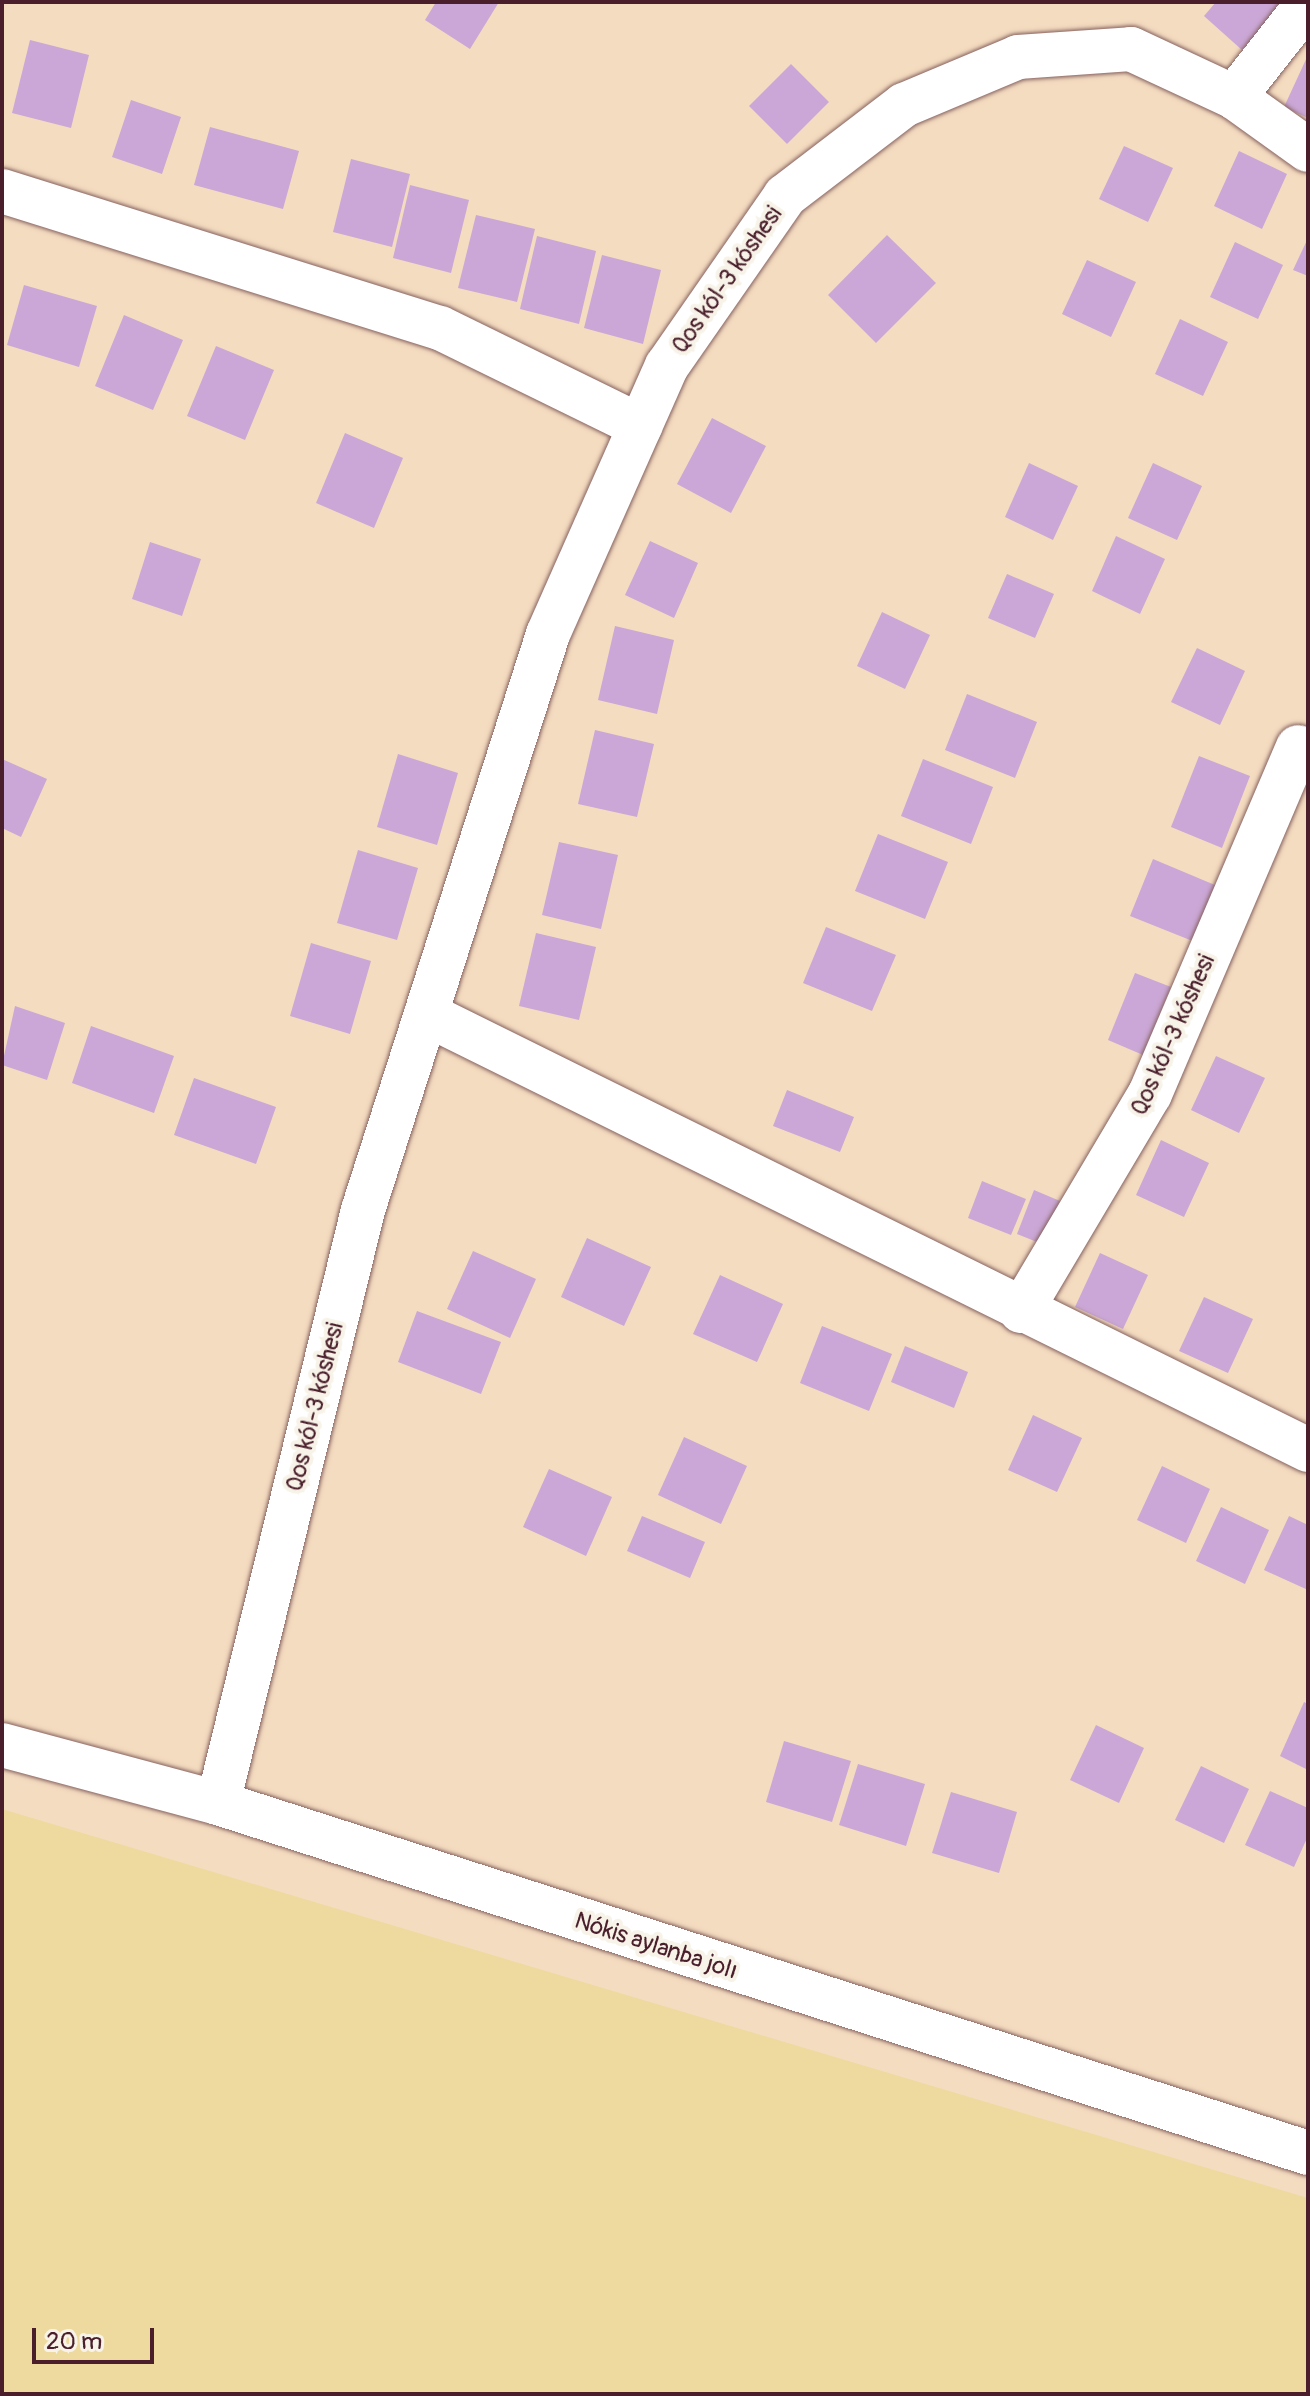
<!DOCTYPE html>
<html>
<head>
<meta charset="utf-8">
<style>
	body { margin:0 }
	#map { position:relative; width:1310px; height:2396px; overflow:hidden; background:#f4dcc0; font-family:Pangolin,sans-serif }
	div>[style] { position:absolute }
	[style*='--x'] { left:calc(var(--x)*1px); top:calc(var(--y)*1px); width:calc(var(--w)*1px); rotate:calc(var(--a)*1deg) }
	.sand>* { inset:0; background:#eeda9e }
	.building>* { inset:0; background:#caa7d6 }
	.roads { filter:drop-shadow(0 0 2px #86615f) drop-shadow(0 0 2px #86615f) }
	.minor>* { height:44px; margin:-22px; padding:0 22px; transform-origin:22px; border-radius:22px; background:#fff }
	.major>* { height:44px; margin:-22px; padding:0 22px; transform-origin:22px; border-radius:22px; background:#fff }
	span { translate:-50% -50%; white-space:nowrap; text-align:center; line-height:1.15; -webkit-text-stroke:8px #f7f3e8; paint-order:stroke }
	.street-label { font-size:24px; color:#4a1f2b }
	.frame { position:absolute; inset:0; border:4px solid #4a1f2b; pointer-events:none }
	.scale { position:absolute; left:32px; top:2328px; width:122px; height:36px; box-sizing:border-box; border:4px solid #4a1f2b; border-top:0; padding-left:10px; font-size:24px; line-height:28px; white-space:nowrap; color:#4a1f2b; -webkit-text-stroke:6px #f7f3e8; paint-order:stroke }
</style>
</head>
<body>
<div id="map">
	<div class="sand">
		<i style="clip-path:polygon(2px 1809px,1308px 2198px,1308px 2394px,2px 2394px)"></i>
	</div>
	<div class="building">
		<i style="clip-path:polygon(436px 2px,499px 2px,470px 49px,425px 20px)"></i>
		<i style="clip-path:polygon(1216px 2px,1283px 2px,1242px 50px,1204px 16px)"></i>
		<i style="clip-path:polygon(30px 40px,89px 55px,71px 128px,12px 113px)"></i>
		<i style="clip-path:polygon(1308px 55px,1308px 118px,1284px 107px)"></i>
		<i style="clip-path:polygon(791px 64px,829px 102px,787px 144px,749px 106px)"></i>
		<i style="clip-path:polygon(131px 100px,181px 117px,162px 174px,112px 157px)"></i>
		<i style="clip-path:polygon(210px 127px,299px 151px,283px 209px,194px 185px)"></i>
		<i style="clip-path:polygon(1124px 146px,1173px 168px,1148px 222px,1099px 199px)"></i>
		<i style="clip-path:polygon(1239px 151px,1287px 174px,1262px 229px,1214px 206px)"></i>
		<i style="clip-path:polygon(351px 159px,410px 174px,392px 247px,333px 232px)"></i>
		<i style="clip-path:polygon(410px 185px,469px 200px,451px 273px,393px 258px)"></i>
		<i style="clip-path:polygon(476px 215px,535px 229px,517px 302px,458px 288px)"></i>
		<i style="clip-path:polygon(887px 235px,936px 283px,876px 343px,828px 295px)"></i>
		<i style="clip-path:polygon(537px 236px,596px 251px,579px 324px,520px 309px)"></i>
		<i style="clip-path:polygon(1308px 238px,1308px 276px,1293px 270px)"></i>
		<i style="clip-path:polygon(1235px 242px,1283px 265px,1258px 319px,1210px 297px)"></i>
		<i style="clip-path:polygon(602px 255px,661px 270px,643px 344px,584px 328px)"></i>
		<i style="clip-path:polygon(1087px 260px,1136px 282px,1111px 337px,1062px 314px)"></i>
		<i style="clip-path:polygon(24px 285px,97px 306px,79px 367px,7px 345px)"></i>
		<i style="clip-path:polygon(124px 315px,183px 340px,153px 410px,95px 386px)"></i>
		<i style="clip-path:polygon(1180px 319px,1228px 342px,1203px 396px,1155px 374px)"></i>
		<i style="clip-path:polygon(216px 346px,274px 370px,245px 440px,187px 416px)"></i>
		<i style="clip-path:polygon(712px 418px,766px 446px,731px 513px,677px 484px)"></i>
		<i style="clip-path:polygon(345px 433px,403px 458px,374px 528px,316px 503px)"></i>
		<i style="clip-path:polygon(1029px 463px,1078px 486px,1053px 540px,1005px 517px)"></i>
		<i style="clip-path:polygon(1153px 463px,1202px 486px,1177px 540px,1128px 518px)"></i>
		<i style="clip-path:polygon(1116px 536px,1165px 559px,1140px 614px,1092px 591px)"></i>
		<i style="clip-path:polygon(650px 541px,698px 563px,674px 618px,625px 595px)"></i>
		<i style="clip-path:polygon(150px 542px,201px 559px,182px 616px,132px 599px)"></i>
		<i style="clip-path:polygon(1007px 574px,1054px 594px,1035px 638px,988px 618px)"></i>
		<i style="clip-path:polygon(882px 612px,930px 635px,905px 689px,857px 666px)"></i>
		<i style="clip-path:polygon(615px 626px,674px 640px,657px 714px,598px 700px)"></i>
		<i style="clip-path:polygon(1197px 648px,1245px 671px,1220px 725px,1171px 702px)"></i>
		<i style="clip-path:polygon(967px 694px,1037px 722px,1015px 778px,945px 750px)"></i>
		<i style="clip-path:polygon(595px 730px,654px 744px,637px 817px,578px 804px)"></i>
		<i style="clip-path:polygon(398px 754px,458px 773px,437px 845px,377px 827px)"></i>
		<i style="clip-path:polygon(1199px 756px,1250px 776px,1222px 848px,1171px 827px)"></i>
		<i style="clip-path:polygon(2px 759px,47px 779px,21px 837px,2px 828px)"></i>
		<i style="clip-path:polygon(923px 759px,993px 787px,971px 844px,901px 816px)"></i>
		<i style="clip-path:polygon(878px 834px,948px 862px,925px 919px,855px 891px)"></i>
		<i style="clip-path:polygon(559px 842px,618px 855px,601px 929px,542px 915px)"></i>
		<i style="clip-path:polygon(358px 850px,418px 868px,397px 940px,337px 923px)"></i>
		<i style="clip-path:polygon(1153px 859px,1222px 888px,1200px 944px,1130px 916px)"></i>
		<i style="clip-path:polygon(826px 927px,896px 955px,872px 1011px,803px 983px)"></i>
		<i style="clip-path:polygon(536px 933px,596px 947px,579px 1020px,519px 1006px)"></i>
		<i style="clip-path:polygon(311px 943px,371px 961px,350px 1034px,290px 1016px)"></i>
		<i style="clip-path:polygon(1135px 973px,1171px 987px,1143px 1055px,1108px 1040px)"></i>
		<i style="clip-path:polygon(15px 1006px,65px 1023px,47px 1080px,2px 1065px)"></i>
		<i style="clip-path:polygon(91px 1026px,174px 1056px,154px 1113px,72px 1083px)"></i>
		<i style="clip-path:polygon(1216px 1056px,1265px 1078px,1239px 1133px,1191px 1110px)"></i>
		<i style="clip-path:polygon(194px 1078px,276px 1107px,256px 1164px,174px 1135px)"></i>
		<i style="clip-path:polygon(787px 1090px,854px 1117px,840px 1152px,773px 1126px)"></i>
		<i style="clip-path:polygon(1161px 1140px,1209px 1163px,1184px 1217px,1136px 1195px)"></i>
		<i style="clip-path:polygon(982px 1181px,1026px 1199px,1011px 1235px,968px 1218px)"></i>
		<i style="clip-path:polygon(1034px 1190px,1060px 1201px,1042px 1244px,1017px 1234px)"></i>
		<i style="clip-path:polygon(587px 1238px,651px 1267px,624px 1326px,561px 1297px)"></i>
		<i style="clip-path:polygon(473px 1251px,536px 1279px,510px 1338px,447px 1309px)"></i>
		<i style="clip-path:polygon(1100px 1253px,1148px 1275px,1123px 1329px,1075px 1307px)"></i>
		<i style="clip-path:polygon(720px 1275px,783px 1304px,757px 1362px,693px 1334px)"></i>
		<i style="clip-path:polygon(1204px 1297px,1253px 1319px,1228px 1373px,1179px 1351px)"></i>
		<i style="clip-path:polygon(417px 1311px,501px 1342px,481px 1394px,398px 1362px)"></i>
		<i style="clip-path:polygon(822px 1326px,892px 1354px,869px 1411px,800px 1383px)"></i>
		<i style="clip-path:polygon(905px 1346px,968px 1372px,954px 1408px,891px 1382px)"></i>
		<i style="clip-path:polygon(1033px 1415px,1082px 1438px,1057px 1492px,1008px 1470px)"></i>
		<i style="clip-path:polygon(684px 1437px,747px 1466px,721px 1524px,658px 1495px)"></i>
		<i style="clip-path:polygon(1162px 1466px,1210px 1489px,1186px 1543px,1137px 1520px)"></i>
		<i style="clip-path:polygon(549px 1469px,612px 1497px,586px 1556px,523px 1527px)"></i>
		<i style="clip-path:polygon(1221px 1507px,1269px 1530px,1245px 1584px,1196px 1561px)"></i>
		<i style="clip-path:polygon(642px 1516px,705px 1542px,690px 1578px,627px 1551px)"></i>
		<i style="clip-path:polygon(1289px 1516px,1308px 1525px,1308px 1590px,1264px 1570px)"></i>
		<i style="clip-path:polygon(1304px 1702px,1308px 1704px,1308px 1770px,1280px 1756px)"></i>
		<i style="clip-path:polygon(1096px 1725px,1144px 1748px,1119px 1803px,1070px 1780px)"></i>
		<i style="clip-path:polygon(784px 1741px,851px 1761px,832px 1822px,766px 1802px)"></i>
		<i style="clip-path:polygon(858px 1764px,925px 1784px,906px 1846px,839px 1825px)"></i>
		<i style="clip-path:polygon(1201px 1766px,1249px 1789px,1224px 1843px,1175px 1820px)"></i>
		<i style="clip-path:polygon(1270px 1791px,1308px 1808px,1308px 1836px,1294px 1867px,1245px 1845px)"></i>
		<i style="clip-path:polygon(951px 1792px,1017px 1812px,999px 1873px,932px 1853px)"></i>
	</div>
	<div class="roads">
		<div class="minor">
			<i style="--x:1234;--y:97;--w:120;--a:-51.8"></i>
			<i style="--x:2;--y:191;--w:459;--a:17.4"></i>
			<i style="--x:440;--y:328;--w:223;--a:26.1"></i>
			<i style="--x:426;--y:1014;--w:984;--a:26.3"></i>
			<i style="--x:1021;--y:1311;--w:252;--a:-59.3"></i>
			<i style="--x:1150;--y:1094;--w:377;--a:-66.9"></i>
			<i style="--x:218;--y:1803;--w:610;--a:-76.26"></i>
			<i style="--x:363;--y:1210;--w:605;--a:-72.19"></i>
			<i style="--x:548;--y:634;--w:293;--a:-66.1"></i>
			<i style="--x:667;--y:366;--w:207;--a:-55.2"></i>
			<i style="--x:785;--y:196;--w:150;--a:-37.4"></i>
			<i style="--x:904;--y:105;--w:124;--a:-22.8"></i>
			<i style="--x:1018;--y:57;--w:113;--a:-4"></i>
			<i style="--x:1131;--y:49;--w:114;--a:25"></i>
			<i style="--x:1234;--y:97;--w:91;--a:35.6"></i>
		</div>
		<div class="major">
			<i style="--x:2;--y:1745;--w:224;--a:15"></i>
			<i style="--x:218;--y:1803;--w:1145;--a:17.8"></i>
		</div>
	</div>
	<div class="street-label">
		<span style="left:727px;top:280px;rotate:-55deg">Qos kól-3 kóshesi</span>
		<span style="left:1173px;top:1035px;rotate:-66deg">Qos kól-3 kóshesi</span>
		<span style="left:315px;top:1407px;rotate:-76deg">Qos kól-3 kóshesi</span>
		<span style="left:656px;top:1946px;rotate:18deg">Nókis aylanba jolı</span>
	</div>
	<div class="frame"></div>
	<div class="scale">20 m</div>
</div>
</body>
</html>
